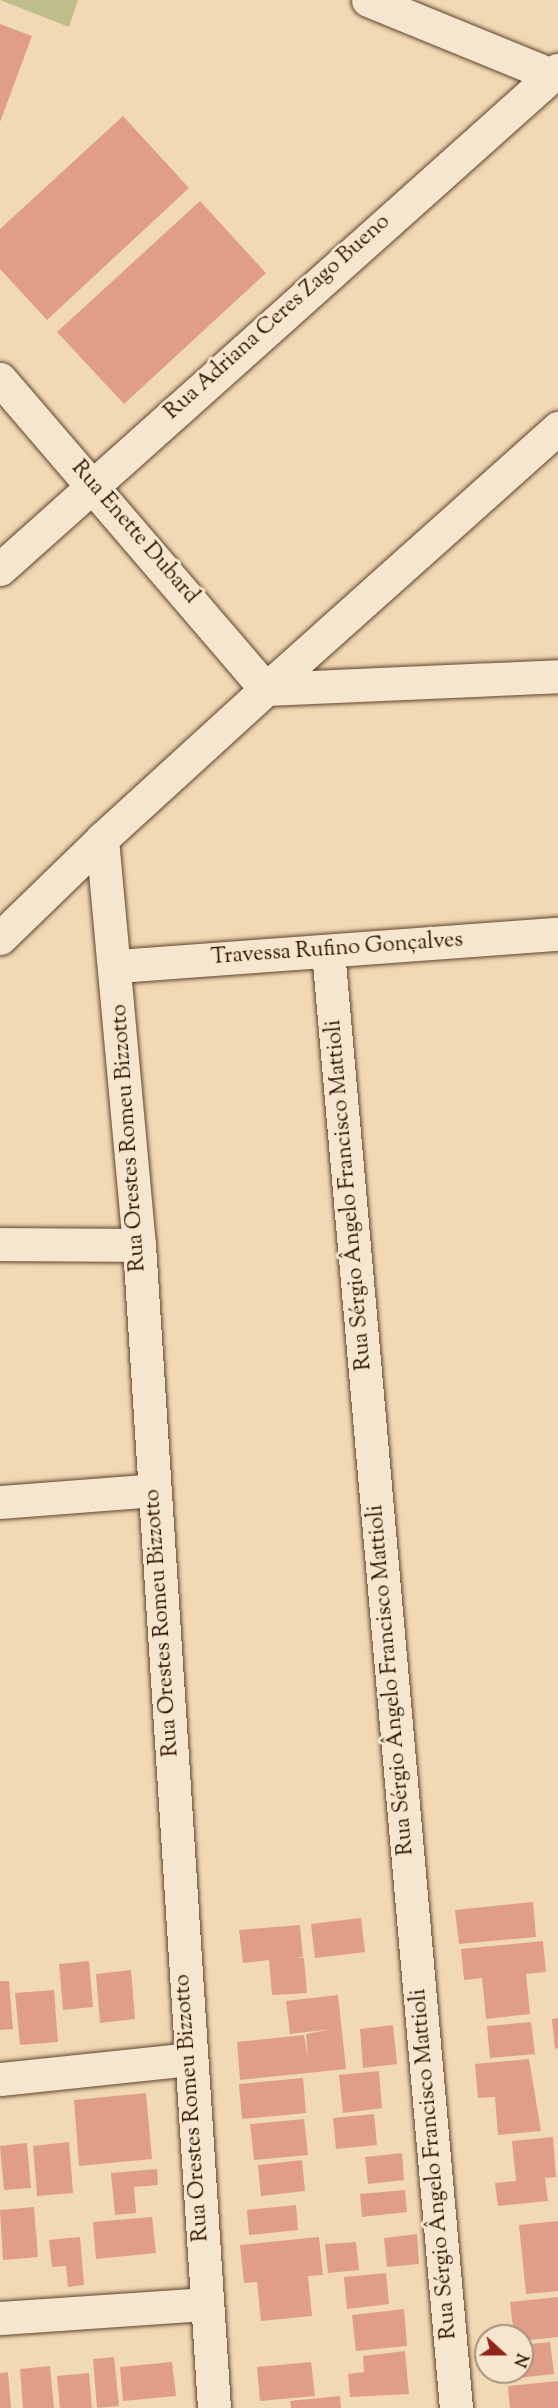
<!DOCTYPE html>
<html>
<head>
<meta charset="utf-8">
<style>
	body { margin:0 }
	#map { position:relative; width:558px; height:2408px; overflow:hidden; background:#f2d9b5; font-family:"Sorts Mill Goudy",serif }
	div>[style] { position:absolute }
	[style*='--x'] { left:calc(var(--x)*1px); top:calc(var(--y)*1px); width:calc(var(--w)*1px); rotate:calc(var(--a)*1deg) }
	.green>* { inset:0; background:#bfbe8a }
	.building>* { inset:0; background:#e09e89 }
	.roads { filter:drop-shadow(0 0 2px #5f442d) drop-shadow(0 0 2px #5f442d) }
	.street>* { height:33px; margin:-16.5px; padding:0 16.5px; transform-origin:16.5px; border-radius:16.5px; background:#f7e6cf }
	.secondary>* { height:33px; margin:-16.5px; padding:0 16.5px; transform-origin:16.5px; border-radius:16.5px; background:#f7e6cf }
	span { translate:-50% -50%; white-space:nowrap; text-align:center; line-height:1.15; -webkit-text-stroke:6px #f7e6cf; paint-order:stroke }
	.street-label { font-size:22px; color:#2e1300 }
	.north { position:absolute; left:474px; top:2324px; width:60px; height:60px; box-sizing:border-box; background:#f7e6cf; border:2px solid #a7927c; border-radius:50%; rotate:111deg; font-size:16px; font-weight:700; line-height:24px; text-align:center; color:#2e1300 }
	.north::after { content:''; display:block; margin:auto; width:21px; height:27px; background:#8f2418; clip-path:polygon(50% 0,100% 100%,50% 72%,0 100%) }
</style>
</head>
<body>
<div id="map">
	<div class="green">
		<i style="clip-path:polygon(0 0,78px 0,69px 27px)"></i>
	</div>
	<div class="building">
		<i style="clip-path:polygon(0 24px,32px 36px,0 122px)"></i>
		<i style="clip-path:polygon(123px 116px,189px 188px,47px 320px,0 269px,0 229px)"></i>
		<i style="clip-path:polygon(200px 201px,266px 273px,124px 404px,57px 332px)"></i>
		<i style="clip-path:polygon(533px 1902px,536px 1937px,459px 1944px,455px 1910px)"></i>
		<i style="clip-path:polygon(361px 1918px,365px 1952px,315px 1958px,311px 1924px)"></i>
		<i style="clip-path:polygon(300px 1925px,303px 1957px,296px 1958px,304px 1958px,307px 1993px,272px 1995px,269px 1960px,243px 1963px,239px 1930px)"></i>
		<i style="clip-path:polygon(543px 1941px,546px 1972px,526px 1974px,530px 2014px,486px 2019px,482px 1978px,464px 1980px,461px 1949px)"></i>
		<i style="clip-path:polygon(89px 1961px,93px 2007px,63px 2010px,59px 1964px)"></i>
		<i style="clip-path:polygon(131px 1970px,135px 2019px,100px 2023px,96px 1974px)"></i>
		<i style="clip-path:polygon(0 1981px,9px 1981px,13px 2029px,0 2030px)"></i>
		<i style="clip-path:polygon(54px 1990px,58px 2042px,20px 2045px,15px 1993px)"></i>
		<i style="clip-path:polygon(338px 1995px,346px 2069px,240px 2080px,237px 2042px,304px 2035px,308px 2059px,306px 2034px,332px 2029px,290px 2034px,286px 2001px)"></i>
		<i style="clip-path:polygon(558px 2018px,558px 2048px,555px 2049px,552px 2019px)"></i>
		<i style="clip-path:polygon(531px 2022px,535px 2054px,490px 2058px,487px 2026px)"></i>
		<i style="clip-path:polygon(393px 2025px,397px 2064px,363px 2068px,360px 2029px)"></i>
		<i style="clip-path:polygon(529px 2059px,541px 2131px,498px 2135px,495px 2097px,478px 2098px,475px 2064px)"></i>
		<i style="clip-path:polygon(379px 2071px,382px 2108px,343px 2113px,339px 2075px)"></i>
		<i style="clip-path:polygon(303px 2078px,306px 2113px,242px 2119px,239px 2084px)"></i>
		<i style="clip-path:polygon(146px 2093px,152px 2159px,79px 2166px,74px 2100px)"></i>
		<i style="clip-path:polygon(374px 2114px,377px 2145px,336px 2149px,333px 2118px)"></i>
		<i style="clip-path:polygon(304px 2119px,308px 2155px,254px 2160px,250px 2124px)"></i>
		<i style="clip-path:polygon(553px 2137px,556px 2177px,545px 2178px,548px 2201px,498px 2206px,495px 2183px,516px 2181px,512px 2141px)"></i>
		<i style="clip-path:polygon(69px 2142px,73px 2193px,37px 2196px,33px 2146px)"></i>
		<i style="clip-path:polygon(27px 2143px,31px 2188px,4px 2190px,0 2146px)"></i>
		<i style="clip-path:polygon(402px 2153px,404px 2180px,368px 2184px,365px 2157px)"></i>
		<i style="clip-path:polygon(302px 2160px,305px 2191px,261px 2196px,258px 2165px)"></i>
		<i style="clip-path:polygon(157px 2169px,158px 2185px,134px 2187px,136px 2213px,115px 2215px,111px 2173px)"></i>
		<i style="clip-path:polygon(405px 2190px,407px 2212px,362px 2217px,360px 2194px)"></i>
		<i style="clip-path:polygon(296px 2205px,298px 2230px,249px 2235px,247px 2210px)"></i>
		<i style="clip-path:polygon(34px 2207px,38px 2257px,3px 2260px,0 2210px)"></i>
		<i style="clip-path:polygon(152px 2217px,156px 2253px,96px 2259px,93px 2222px)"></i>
		<i style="clip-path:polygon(558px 2221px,558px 2291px,526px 2294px,519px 2225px)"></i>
		<i style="clip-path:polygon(417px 2234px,419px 2264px,387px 2267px,384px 2238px)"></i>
		<i style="clip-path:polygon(80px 2237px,84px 2285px,68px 2287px,66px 2266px,52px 2267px,49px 2240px)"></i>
		<i style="clip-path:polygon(319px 2237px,323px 2275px,308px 2276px,312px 2316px,261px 2321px,257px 2282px,244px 2283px,240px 2245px)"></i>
		<i style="clip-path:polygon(356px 2242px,359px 2270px,328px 2273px,325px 2244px)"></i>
		<i style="clip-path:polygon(386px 2273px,389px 2304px,347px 2309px,344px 2277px)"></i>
		<i style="clip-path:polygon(558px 2297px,558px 2337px,522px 2341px,522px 2336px,514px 2336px,510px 2302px)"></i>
		<i style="clip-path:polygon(404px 2309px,407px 2346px,356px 2351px,352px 2315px)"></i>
		<i style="clip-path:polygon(550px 2342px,554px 2374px,509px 2379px,509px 2372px,522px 2372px,522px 2345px)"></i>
		<i style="clip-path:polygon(405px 2351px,409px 2394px,350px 2397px,348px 2374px,364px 2372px,363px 2356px)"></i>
		<i style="clip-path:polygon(114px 2357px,119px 2406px,97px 2408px,93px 2359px)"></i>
		<i style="clip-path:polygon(172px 2362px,176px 2396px,123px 2401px,120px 2367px)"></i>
		<i style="clip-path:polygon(311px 2362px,315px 2396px,260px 2401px,257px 2367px)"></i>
		<i style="clip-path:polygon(50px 2366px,54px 2408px,23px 2408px,20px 2369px)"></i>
		<i style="clip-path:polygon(8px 2372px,11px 2408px,0 2408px,0 2373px)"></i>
		<i style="clip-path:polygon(89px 2373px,92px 2408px,60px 2408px,57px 2376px)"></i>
		<i style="clip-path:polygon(558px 2381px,558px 2408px,510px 2408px,508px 2386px)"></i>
		<i style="clip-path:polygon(340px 2396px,341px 2408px,291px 2408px,290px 2401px)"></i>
	</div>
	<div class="roads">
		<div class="street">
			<i style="--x:368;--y:0;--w:199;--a:22.2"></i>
			<i style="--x:0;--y:569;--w:749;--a:-41.81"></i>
			<i style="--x:266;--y:689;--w:392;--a:-41.8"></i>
			<i style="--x:266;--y:689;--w:292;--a:-2.5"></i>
			<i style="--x:0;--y:938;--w:142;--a:-44.1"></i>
			<i style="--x:328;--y:951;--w:1463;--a:84.98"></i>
			<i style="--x:117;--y:966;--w:442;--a:-4.2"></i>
			<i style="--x:0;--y:1244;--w:139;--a:0.4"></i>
			<i style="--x:0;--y:1502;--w:155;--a:-4.4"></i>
			<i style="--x:0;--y:2079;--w:191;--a:-6"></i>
			<i style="--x:0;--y:2318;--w:206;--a:-3.9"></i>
		</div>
		<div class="secondary">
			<i style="--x:0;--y:379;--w:408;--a:49.4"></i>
			<i style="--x:266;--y:689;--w:222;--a:137.6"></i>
			<i style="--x:102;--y:839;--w:408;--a:84.8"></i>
			<i style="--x:139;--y:1245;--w:1165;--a:86.31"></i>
		</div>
	</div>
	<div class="street-label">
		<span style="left:278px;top:318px;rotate:-42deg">Rua Adriana Ceres Zago Bueno</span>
		<span style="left:134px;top:533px;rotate:49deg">Rua Enette Dubard</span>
		<span style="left:337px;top:950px;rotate:-4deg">Travessa Rufino Gonçalves</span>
		<span style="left:130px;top:1138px;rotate:-94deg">Rua Orestes Romeu Bizzotto</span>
		<span style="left:350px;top:1195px;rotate:-95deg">Rua Sérgio Ângelo Francisco Mattioli</span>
		<span style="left:163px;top:1623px;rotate:-94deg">Rua Orestes Romeu Bizzotto</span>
		<span style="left:392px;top:1680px;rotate:-95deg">Rua Sérgio Ângelo Francisco Mattioli</span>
		<span style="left:193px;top:2108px;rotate:-94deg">Rua Orestes Romeu Bizzotto</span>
		<span style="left:435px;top:2164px;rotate:-95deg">Rua Sérgio Ângelo Francisco Mattioli</span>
	</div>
	<div class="north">N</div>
</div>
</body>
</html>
